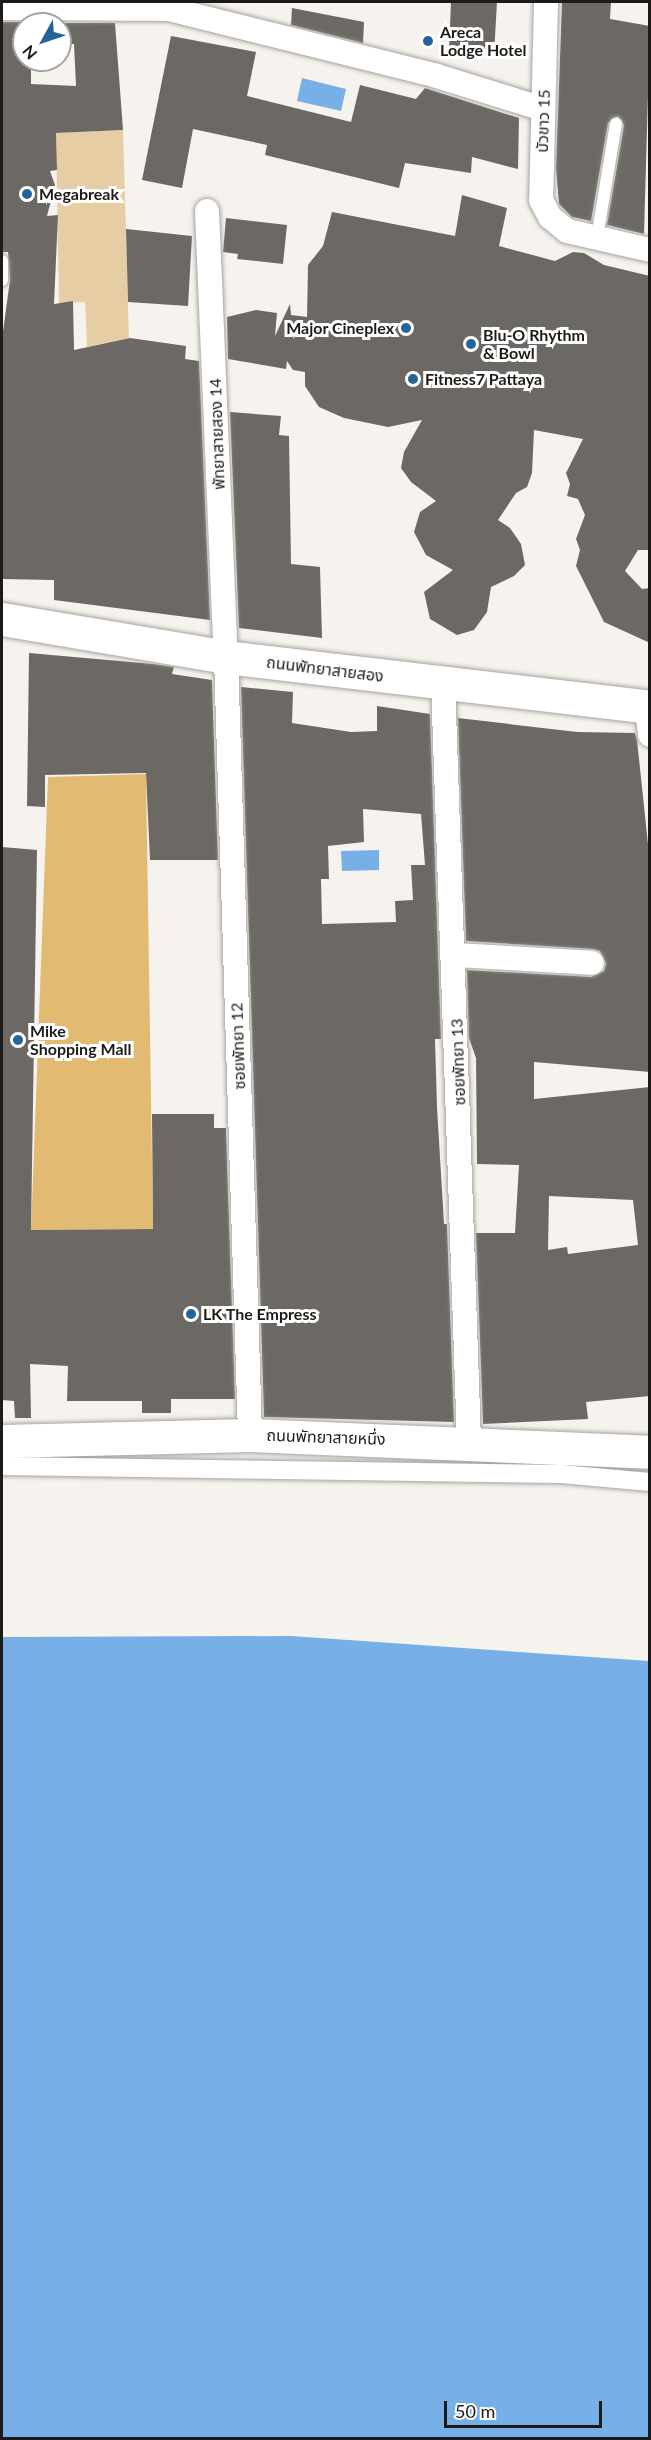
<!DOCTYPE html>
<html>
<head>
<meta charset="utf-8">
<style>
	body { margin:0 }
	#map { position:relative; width:651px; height:2440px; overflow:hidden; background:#f6f3ee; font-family:Lato,"Noto Sans Thai",sans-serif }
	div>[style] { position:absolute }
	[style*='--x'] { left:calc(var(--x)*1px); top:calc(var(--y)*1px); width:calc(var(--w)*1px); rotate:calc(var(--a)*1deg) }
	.green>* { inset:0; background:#e6cda3 }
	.forest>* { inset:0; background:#e2ba72 }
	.water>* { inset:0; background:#76b0e7 }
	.building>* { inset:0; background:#6c6965 }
	.roads { filter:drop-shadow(0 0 2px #a7a49f) drop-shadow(0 0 2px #a7a49f) }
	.service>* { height:12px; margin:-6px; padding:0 6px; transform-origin:6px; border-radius:6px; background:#fff }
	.pedestrian>* { height:18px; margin:-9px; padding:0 9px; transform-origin:9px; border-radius:9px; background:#fff }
	.minor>* { height:24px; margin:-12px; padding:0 12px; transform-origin:12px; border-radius:12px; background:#fff }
	.secondary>* { height:33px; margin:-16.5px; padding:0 16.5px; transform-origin:16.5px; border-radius:16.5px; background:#fff }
	.dots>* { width:16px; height:16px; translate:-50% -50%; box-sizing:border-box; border:3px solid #fff; border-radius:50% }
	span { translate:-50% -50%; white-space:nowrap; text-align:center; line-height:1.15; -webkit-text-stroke:6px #fff; paint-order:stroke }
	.poi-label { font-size:16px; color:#1c1b19; font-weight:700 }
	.left { translate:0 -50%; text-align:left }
	.right { translate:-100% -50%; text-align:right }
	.street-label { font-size:16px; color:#1c1b19 }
	.frame { position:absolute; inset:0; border:3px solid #1c1b19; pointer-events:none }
	.north { position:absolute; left:12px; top:12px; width:60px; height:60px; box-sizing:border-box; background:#fff; border:2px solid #a4a4a3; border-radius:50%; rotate:230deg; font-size:16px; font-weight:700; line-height:24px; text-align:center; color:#1c1b19 }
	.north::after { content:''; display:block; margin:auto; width:21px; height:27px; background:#24649a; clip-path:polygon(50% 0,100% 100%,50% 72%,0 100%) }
	.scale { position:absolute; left:444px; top:2401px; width:158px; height:27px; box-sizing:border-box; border:3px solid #1c1b19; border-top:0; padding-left:8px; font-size:18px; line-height:21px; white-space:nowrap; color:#1c1b19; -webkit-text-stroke:4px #fff; paint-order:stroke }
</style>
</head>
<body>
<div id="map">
	<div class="green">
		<i style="clip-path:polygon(123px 130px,129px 338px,87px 347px,85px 302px,59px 303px,56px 133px)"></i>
	</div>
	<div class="forest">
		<i style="clip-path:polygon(146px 774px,153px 1229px,31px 1230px,48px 777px)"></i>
	</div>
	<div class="water">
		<i style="clip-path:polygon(302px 78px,346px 89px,341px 111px,297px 101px)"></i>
		<i style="clip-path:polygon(379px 850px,379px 870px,342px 871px,341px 851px)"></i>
		<i style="clip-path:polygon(291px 1636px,649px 1661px,649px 2438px,2px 2438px,2px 1637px)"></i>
	</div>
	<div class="building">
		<i style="clip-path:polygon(451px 2px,497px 2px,494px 54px,449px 52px)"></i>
		<i style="clip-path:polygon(562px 2px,611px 2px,610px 19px,650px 26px,644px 234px,607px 225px,624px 125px,618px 116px,608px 123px,591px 221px,572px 217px,559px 204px,556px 168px)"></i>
		<i style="clip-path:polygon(292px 8px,364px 22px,363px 43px,291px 25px)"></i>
		<i style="clip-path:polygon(2px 22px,24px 22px,24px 60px,31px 60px,31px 84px,76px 86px,74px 44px,60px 44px,60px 23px,115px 23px,123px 130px,56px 133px,57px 170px,50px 171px,55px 185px,47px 216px,58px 215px,54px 304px,73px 301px,74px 350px,130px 338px,186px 346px,185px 359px,199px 361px,210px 620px,54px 600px,54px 580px,2px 579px,2px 339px,10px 280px,8px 252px,2px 252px)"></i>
		<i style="clip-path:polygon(171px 36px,256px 52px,247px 96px,351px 122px,360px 85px,416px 99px,425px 88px,519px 118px,518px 169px,472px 157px,471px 173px,405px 163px,399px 188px,265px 155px,267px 145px,193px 129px,182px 188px,142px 180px)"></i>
		<i style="clip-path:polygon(462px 195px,507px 208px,499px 246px,555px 261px,573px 252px,584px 253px,604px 265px,650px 276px,650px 550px,638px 550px,625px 571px,642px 589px,650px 588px,650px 643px,604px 622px,576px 566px,580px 550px,576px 539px,585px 515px,578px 499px,567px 496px,570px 484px,566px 473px,583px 439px,534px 430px,532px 473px,527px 487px,516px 493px,498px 520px,510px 528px,521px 544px,525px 565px,514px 576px,491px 587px,487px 612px,474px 630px,457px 635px,430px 619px,424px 592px,453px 570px,426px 555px,414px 532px,420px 512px,436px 501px,411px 482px,401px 468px,404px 452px,422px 420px,388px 427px,344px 418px,319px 407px,305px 386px,305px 372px,293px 370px,287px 361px,286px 369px,228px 359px,227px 317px,256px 310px,277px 313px,275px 336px,290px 304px,291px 315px,307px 317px,308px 265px,323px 246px,332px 212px,455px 236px)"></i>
		<i style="clip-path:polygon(226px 218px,287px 225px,283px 264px,237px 259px,238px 254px,223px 252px)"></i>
		<i style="clip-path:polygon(126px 229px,192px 236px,188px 306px,128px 302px)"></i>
		<i style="clip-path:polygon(230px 412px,281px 416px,279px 435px,289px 436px,291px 564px,320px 567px,322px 638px,239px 628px)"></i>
		<i style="clip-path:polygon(29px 653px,153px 664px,174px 667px,172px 674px,212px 680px,218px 860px,150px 860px,146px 773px,45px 775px,45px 807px,27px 806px)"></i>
		<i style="clip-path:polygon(evenodd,241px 687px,293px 692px,292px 723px,351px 732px,377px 731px,377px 706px,430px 714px,441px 1039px,435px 1039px,437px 1107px,444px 1224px,447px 1224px,454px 1422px,264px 1417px,241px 687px,363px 809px,421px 814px,425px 865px,411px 865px,413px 900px,395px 901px,396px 922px,322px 924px,321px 879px,329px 879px,328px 846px,364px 842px,363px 809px)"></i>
		<i style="clip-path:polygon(evenodd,458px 718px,577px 732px,635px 733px,637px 740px,650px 863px,650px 1072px,534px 1062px,534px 1099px,650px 1087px,650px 1396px,586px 1402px,588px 1419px,483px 1424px,476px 1233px,515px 1233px,519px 1165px,477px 1164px,476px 1058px,469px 1038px,467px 970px,591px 977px,604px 971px,606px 963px,600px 951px,593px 949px,466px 941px,458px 718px,549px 1196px,633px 1200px,638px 1245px,568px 1254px,567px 1247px,548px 1250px,549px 1196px)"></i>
		<i style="clip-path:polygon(2px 847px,37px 850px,31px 1230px,153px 1229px,152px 1114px,214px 1114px,214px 1128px,226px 1128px,235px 1399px,171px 1399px,171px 1413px,142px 1413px,142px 1401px,67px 1401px,68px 1366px,30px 1364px,31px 1418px,15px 1418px,14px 1401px,2px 1400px)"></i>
	</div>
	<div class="roads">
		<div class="service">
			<i style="--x:597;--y:237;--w:115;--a:-80.5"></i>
			<i style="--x:2;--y:280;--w:19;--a:-90"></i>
		</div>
		<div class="pedestrian">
			<i style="--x:2;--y:1466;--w:559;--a:0.82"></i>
			<i style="--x:561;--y:1474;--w:89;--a:5.1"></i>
		</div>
		<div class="minor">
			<i style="--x:546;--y:2;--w:198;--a:91.4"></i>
			<i style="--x:541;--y:200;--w:19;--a:62"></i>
			<i style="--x:550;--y:217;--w:22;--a:39"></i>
			<i style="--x:567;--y:231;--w:85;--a:12.9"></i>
			<i style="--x:2;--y:8;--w:167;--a:0.3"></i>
			<i style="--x:169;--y:9;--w:276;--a:14"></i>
			<i style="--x:437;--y:76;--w:111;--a:17.3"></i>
			<i style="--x:207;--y:211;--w:446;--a:87.6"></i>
			<i style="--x:226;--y:657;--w:778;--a:88.23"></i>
			<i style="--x:443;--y:682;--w:760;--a:88.04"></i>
			<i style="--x:647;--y:707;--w:28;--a:84"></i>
			<i style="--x:455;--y:955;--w:137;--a:3.3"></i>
		</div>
		<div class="secondary">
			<i style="--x:2;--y:619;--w:227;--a:9.6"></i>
			<i style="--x:226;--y:657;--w:427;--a:6.7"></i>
			<i style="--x:2;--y:1441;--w:248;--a:-1.4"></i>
			<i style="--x:250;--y:1435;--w:400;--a:2.4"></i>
		</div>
	</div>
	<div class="dots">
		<i style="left:428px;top:41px;background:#24649a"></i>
		<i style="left:27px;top:194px;background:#24649a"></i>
		<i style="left:406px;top:328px;background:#24649a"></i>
		<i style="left:471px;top:344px;background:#24649a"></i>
		<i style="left:413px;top:379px;background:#24649a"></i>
		<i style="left:18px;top:1040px;background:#24649a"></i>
		<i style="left:191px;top:1314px;background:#24649a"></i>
	</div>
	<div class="poi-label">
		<span class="left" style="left:440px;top:41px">Areca<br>Lodge Hotel</span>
		<span class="left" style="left:39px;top:194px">Megabreak</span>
		<span class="right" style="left:394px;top:328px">Major Cineplex</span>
		<span class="left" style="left:483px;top:344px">Blu-O Rhythm<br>&amp; Bowl</span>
		<span class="left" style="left:425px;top:379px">Fitness7 Pattaya</span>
		<span class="left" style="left:30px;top:1040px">Mike<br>Shopping Mall</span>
		<span class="left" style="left:203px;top:1314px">LK The Empress</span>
	</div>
	<div class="street-label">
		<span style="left:543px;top:121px;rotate:-88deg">บัวขาว 15</span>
		<span style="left:217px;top:434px;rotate:-92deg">พัทยาสายสอง 14</span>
		<span style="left:325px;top:669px;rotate:7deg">ถนนพัทยาสายสอง</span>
		<span style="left:238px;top:1046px;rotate:-92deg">ซอยพัทยา 12</span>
		<span style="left:458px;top:1062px;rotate:-92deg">ซอยพัทยา 13</span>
		<span style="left:326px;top:1437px;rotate:2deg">ถนนพัทยาสายหนึ่ง</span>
	</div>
	<div class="frame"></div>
	<div class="north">N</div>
	<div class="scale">50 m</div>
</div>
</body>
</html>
